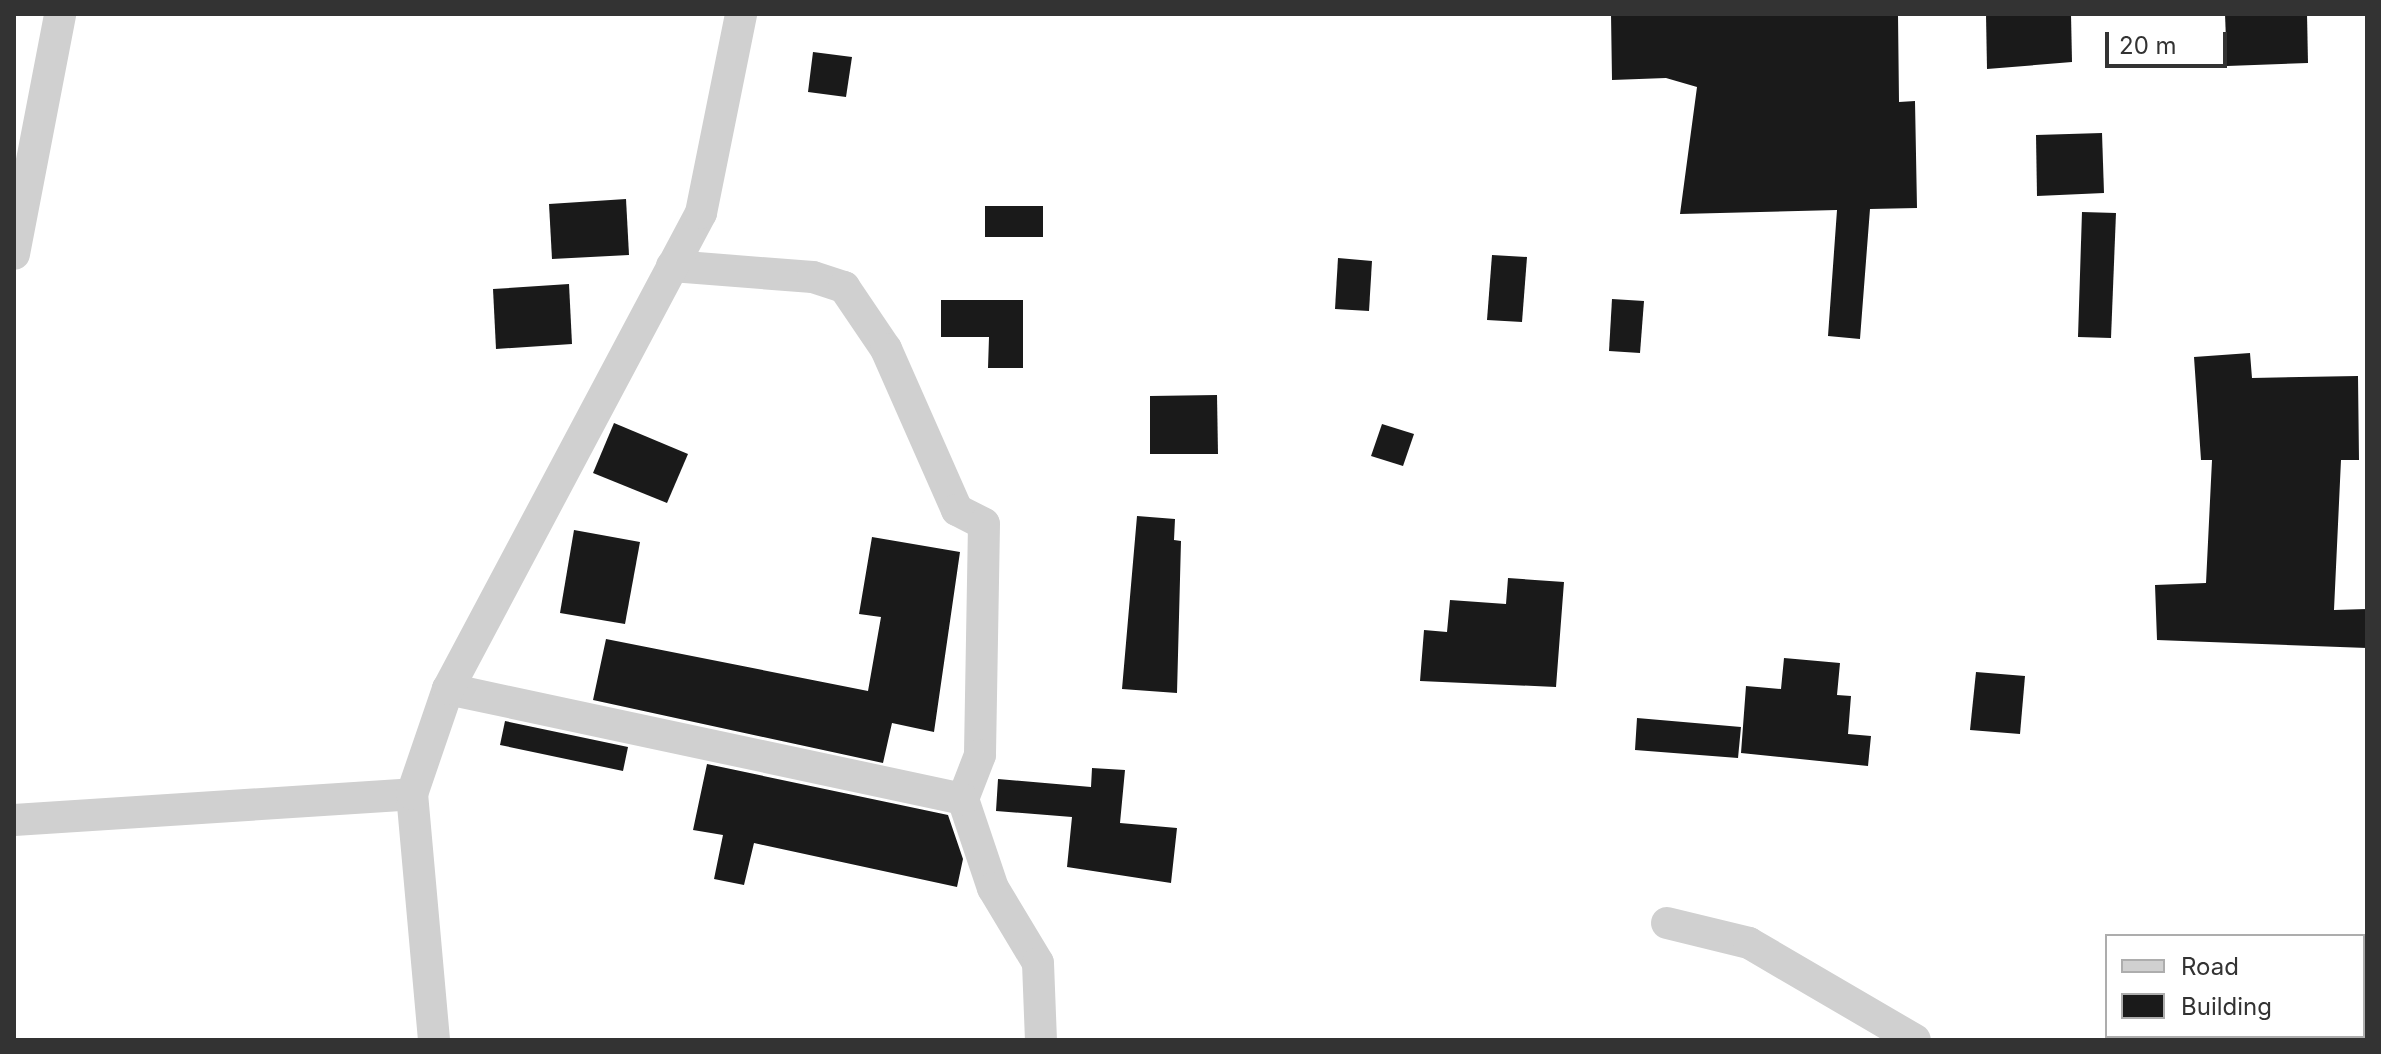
<!DOCTYPE html>
<html>
<head>
<meta charset="utf-8">
<style>
	body { margin:0 }
	#map { position:relative; width:2381px; height:1054px; overflow:hidden; background:#fff; font-family:Inter,sans-serif }
	div>[style] { position:absolute }
	[style*='--x'] { left:calc(var(--x)*1px); top:calc(var(--y)*1px); width:calc(var(--w)*1px); rotate:calc(var(--a)*1deg) }
	.building>* { inset:0; background:#1a1a1a }
	.street>* { height:32px; margin:-16px; padding:0 16px; transform-origin:16px; border-radius:16px; background:#d0d0d0 }
	span { translate:-50% -50%; white-space:nowrap; text-align:center; line-height:1.15; -webkit-text-stroke:8px #fff; paint-order:stroke }
	.frame { position:absolute; inset:0; border:16px solid #333; pointer-events:none }
	.legend { position:absolute; left:2105px; top:934px; width:260px; height:104px; box-sizing:border-box; background:#fff; border:2px solid #adadad; margin:0; padding:10px 14px; list-style:none; font-size:24px; color:#333 }
	.legend li { display:flex; align-items:center; gap:16px; height:40px }
	.legend b { width:40px; border:2px solid #adadad }
	.scale { position:absolute; left:2105px; top:32px; width:122px; height:36px; box-sizing:border-box; border:4px solid #333; border-top:0; padding-left:10px; font-size:24px; line-height:28px; white-space:nowrap; color:#333; -webkit-text-stroke:6px #fff; paint-order:stroke }
</style>
</head>
<body>
<div id="map">
	<div class="building">
		<i style="clip-path:polygon(1611px 14px,1898px 14px,1899px 102px,1915px 101px,1917px 208px,1870px 209px,1860px 339px,1828px 336px,1837px 210px,1680px 214px,1697px 87px,1666px 78px,1612px 80px)"></i>
		<i style="clip-path:polygon(1986px 14px,2071px 14px,2072px 62px,1987px 69px)"></i>
		<i style="clip-path:polygon(2225px 14px,2307px 14px,2308px 63px,2227px 66px)"></i>
		<i style="clip-path:polygon(813px 52px,852px 57px,846px 97px,808px 92px)"></i>
		<i style="clip-path:polygon(2102px 133px,2104px 193px,2037px 196px,2036px 135px)"></i>
		<i style="clip-path:polygon(626px 199px,629px 255px,552px 259px,549px 204px)"></i>
		<i style="clip-path:polygon(985px 206px,1043px 206px,1043px 237px,985px 237px)"></i>
		<i style="clip-path:polygon(2082px 212px,2116px 213px,2111px 338px,2078px 337px)"></i>
		<i style="clip-path:polygon(1492px 255px,1527px 257px,1522px 322px,1487px 320px)"></i>
		<i style="clip-path:polygon(1338px 258px,1372px 261px,1369px 311px,1335px 309px)"></i>
		<i style="clip-path:polygon(569px 284px,572px 344px,496px 349px,493px 289px)"></i>
		<i style="clip-path:polygon(1612px 299px,1644px 301px,1640px 353px,1609px 351px)"></i>
		<i style="clip-path:polygon(941px 300px,1023px 300px,1023px 368px,988px 368px,989px 337px,941px 337px)"></i>
		<i style="clip-path:polygon(2250px 353px,2252px 378px,2358px 376px,2359px 460px,2341px 460px,2334px 610px,2367px 609px,2367px 648px,2157px 640px,2155px 585px,2206px 583px,2212px 460px,2201px 460px,2194px 357px)"></i>
		<i style="clip-path:polygon(1217px 395px,1218px 454px,1150px 454px,1150px 396px)"></i>
		<i style="clip-path:polygon(614px 423px,688px 454px,667px 503px,593px 473px)"></i>
		<i style="clip-path:polygon(1382px 424px,1414px 434px,1403px 466px,1371px 456px)"></i>
		<i style="clip-path:polygon(1137px 516px,1175px 519px,1174px 540px,1181px 541px,1177px 693px,1122px 689px)"></i>
		<i style="clip-path:polygon(574px 530px,640px 542px,625px 624px,560px 613px)"></i>
		<i style="clip-path:polygon(872px 537px,960px 552px,934px 732px,892px 723px,883px 763px,593px 700px,606px 639px,868px 691px,881px 617px,859px 614px)"></i>
		<i style="clip-path:polygon(1508px 578px,1564px 582px,1556px 687px,1420px 681px,1424px 630px,1447px 632px,1450px 600px,1506px 604px)"></i>
		<i style="clip-path:polygon(1784px 658px,1840px 663px,1837px 695px,1851px 696px,1848px 734px,1871px 736px,1868px 766px,1741px 753px,1746px 686px,1781px 689px)"></i>
		<i style="clip-path:polygon(1976px 672px,2025px 676px,2020px 734px,1970px 730px)"></i>
		<i style="clip-path:polygon(1637px 718px,1741px 727px,1738px 758px,1635px 750px)"></i>
		<i style="clip-path:polygon(505px 721px,628px 747px,623px 771px,500px 745px)"></i>
		<i style="clip-path:polygon(707px 764px,948px 815px,963px 859px,957px 887px,754px 843px,744px 885px,714px 879px,723px 835px,693px 830px)"></i>
		<i style="clip-path:polygon(1092px 768px,1125px 770px,1120px 823px,1177px 828px,1171px 883px,1067px 867px,1072px 817px,996px 811px,998px 779px,1091px 787px)"></i>
	</div>
	<div class="street">
		<i style="--x:14;--y:254;--w:244;--a:-79.1"></i>
		<i style="--x:672;--y:266;--w:141;--a:4.5"></i>
		<i style="--x:813;--y:277;--w:33;--a:18"></i>
		<i style="--x:844;--y:287;--w:75;--a:55.9"></i>
		<i style="--x:886;--y:349;--w:176;--a:66.2"></i>
		<i style="--x:957;--y:510;--w:30;--a:27"></i>
		<i style="--x:984;--y:524;--w:231;--a:91"></i>
		<i style="--x:980;--y:755;--w:47;--a:111.1"></i>
		<i style="--x:963;--y:799;--w:94;--a:71.4"></i>
		<i style="--x:993;--y:888;--w:87;--a:59"></i>
		<i style="--x:1038;--y:963;--w:77;--a:87.8"></i>
		<i style="--x:448;--y:689;--w:527;--a:12.06"></i>
		<i style="--x:14;--y:820;--w:399;--a:-3.7"></i>
		<i style="--x:1667;--y:923;--w:84;--a:13.7"></i>
		<i style="--x:1749;--y:943;--w:192;--a:30.3"></i>
		<i style="--x:434;--y:1040;--w:247;--a:-95.1"></i>
		<i style="--x:412;--y:794;--w:111;--a:-71.1"></i>
		<i style="--x:448;--y:689;--w:539;--a:-62.01"></i>
		<i style="--x:701;--y:213;--w:203;--a:-78.6"></i>
	</div>
	<div class="frame"></div>
	<ul class="legend">
	<li><b style="height:10px;background:#d0d0d0"></b>Road</li>
	<li><b style="height:22px;background:#1a1a1a"></b>Building</li>
	</ul>
	<div class="scale">20 m</div>
</div>
</body>
</html>
